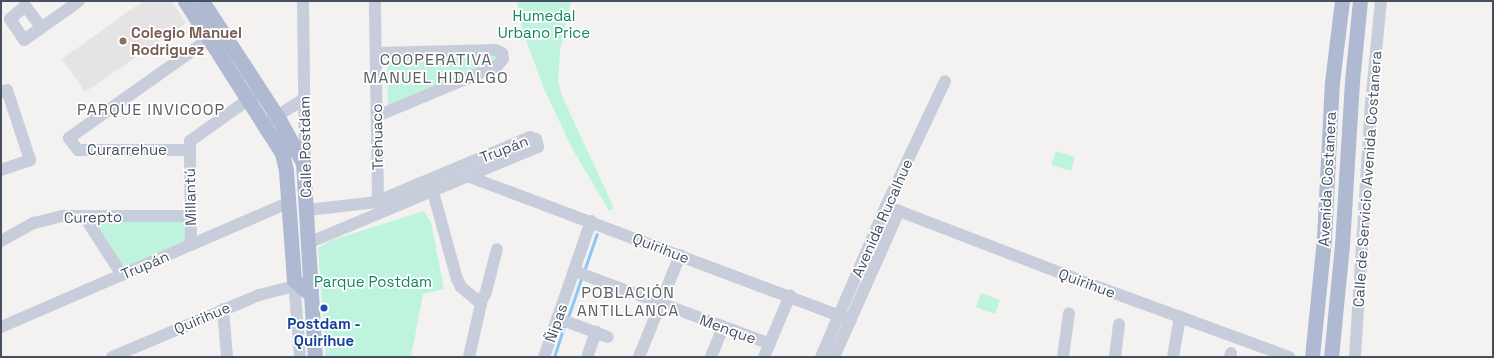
<!DOCTYPE html>
<html>
<head>
<meta charset="utf-8">
<style>
	body { margin:0 }
	#map { position:relative; width:1494px; height:358px; overflow:hidden; background:#f4f2f1; font-family:"Space Grotesk",sans-serif }
	div>[style] { position:absolute }
	[style*='--x'] { left:calc(var(--x)*1px); top:calc(var(--y)*1px); width:calc(var(--w)*1px); rotate:calc(var(--a)*1deg) }
	.education>* { inset:0; background:#e5e3e3 }
	.green>* { inset:0; background:#bef4dd }
	.stream>* { height:3px; margin:-1.5px; padding:0 1.5px; transform-origin:1.5px; border-radius:1.5px; background:#87c9f4 }
	.minor>* { height:12px; margin:-6px; padding:0 6px; transform-origin:6px; border-radius:6px; background:#c7cdda }
	.major>* { height:15px; margin:-7.5px; padding:0 7.5px; transform-origin:7.5px; border-radius:7.5px; background:#afbad2 }
	.dots>* { width:11px; height:11px; translate:-50% -50%; box-sizing:border-box; border:2px solid #fff; border-radius:50% }
	span { translate:-50% -50%; white-space:nowrap; text-align:center; line-height:1.15; -webkit-text-stroke:3.5px #fff; paint-order:stroke }
	.park-label { font-size:15px; color:#0f8560 }
	.education-label { font-size:15px; color:#785e54; font-weight:700 }
	.left { translate:0 -50%; text-align:left }
	.street-label { font-size:15px; color:#475061 }
	.transit-label { font-size:15px; color:#164399; font-weight:700 }
	.neighbourhood-label { font-size:16px; color:#5d6067; letter-spacing:1px }
	.frame { position:absolute; inset:0; border:2px solid #475061; pointer-events:none }
</style>
</head>
<body>
<div id="map">
	<div class="education">
		<i style="clip-path:polygon(143px 1px,171px 1px,186px 23px,85px 92px,62px 59px)"></i>
	</div>
	<div class="green">
		<i style="clip-path:polygon(517px 1px,571px 1px,560px 51px,558px 81px,562px 96px,614px 208px,609px 211px,572px 148px,544px 89px,522px 29px)"></i>
		<i style="clip-path:polygon(496px 54px,498px 60px,388px 106px,387px 59px)"></i>
		<i style="clip-path:polygon(1056px 151px,1075px 157px,1071px 171px,1051px 165px)"></i>
		<i style="clip-path:polygon(424px 211px,431px 222px,444px 289px,423px 294px,411px 357px,326px 357px,318px 248px,332px 240px)"></i>
		<i style="clip-path:polygon(94px 221px,184px 221px,186px 242px,123px 269px)"></i>
		<i style="clip-path:polygon(981px 293px,1000px 300px,995px 314px,976px 307px)"></i>
	</div>
	<div class="stream">
		<i style="--x:584;--y:271;--w:39;--a:-71"></i>
		<i style="--x:568;--y:317;--w:40;--a:-71.1"></i>
		<i style="--x:554;--y:357;--w:33;--a:-72"></i>
	</div>
	<div class="minor">
		<i style="--x:303;--y:1;--w:164;--a:89.3"></i>
		<i style="--x:41;--y:27;--w:26;--a:-127"></i>
		<i style="--x:25;--y:6;--w:20;--a:139"></i>
		<i style="--x:10;--y:19;--w:25;--a:56"></i>
		<i style="--x:24;--y:40;--w:67;--a:-35.3"></i>
		<i style="--x:376;--y:53;--w:120;--a:-1.4"></i>
		<i style="--x:496;--y:50;--w:7;--a:27"></i>
		<i style="--x:502;--y:53;--w:6;--a:81"></i>
		<i style="--x:503;--y:59;--w:9;--a:131"></i>
		<i style="--x:497;--y:66;--w:130;--a:157.4"></i>
		<i style="--x:1;--y:92;--w:6;--a:-18"></i>
		<i style="--x:7;--y:90;--w:74;--a:71.8"></i>
		<i style="--x:30;--y:160;--w:31;--a:161"></i>
		<i style="--x:269;--y:121;--w:41;--a:-32.2"></i>
		<i style="--x:189;--y:150;--w:111;--a:180"></i>
		<i style="--x:78;--y:150;--w:15;--a:-127"></i>
		<i style="--x:69;--y:138;--w:180;--a:-35.3"></i>
		<i style="--x:470;--y:177;--w:407;--a:20.6"></i>
		<i style="--x:433;--y:192;--w:90;--a:74.6"></i>
		<i style="--x:457;--y:279;--w:9;--a:63"></i>
		<i style="--x:461;--y:287;--w:26;--a:40"></i>
		<i style="--x:481;--y:304;--w:54;--a:102.8"></i>
		<i style="--x:886;--y:206;--w:204;--a:21"></i>
		<i style="--x:1076;--y:279;--w:227;--a:20.1"></i>
		<i style="--x:307;--y:210;--w:80;--a:-6.5"></i>
		<i style="--x:84;--y:216;--w:70;--a:57.2"></i>
		<i style="--x:1;--y:241;--w:38;--a:-29"></i>
		<i style="--x:34;--y:223;--w:30;--a:-14"></i>
		<i style="--x:63;--y:216;--w:127;--a:0"></i>
		<i style="--x:308;--y:243;--w:249;--a:-22.7"></i>
		<i style="--x:538;--y:147;--w:8;--a:-104"></i>
		<i style="--x:536;--y:139;--w:6;--a:-162"></i>
		<i style="--x:530;--y:137;--w:165;--a:157.2"></i>
		<i style="--x:378;--y:201;--w:200;--a:-90.9"></i>
		<i style="--x:191;--y:245;--w:104;--a:-90.6"></i>
		<i style="--x:190;--y:141;--w:80;--a:-35.3"></i>
		<i style="--x:574;--y:271;--w:209;--a:20.4"></i>
		<i style="--x:294;--y:280;--w:77;--a:85.5"></i>
		<i style="--x:481;--y:302;--w:11;--a:-63"></i>
		<i style="--x:486;--y:292;--w:44;--a:-75.7"></i>
		<i style="--x:223;--y:309;--w:48;--a:85.2"></i>
		<i style="--x:557;--y:318;--w:54;--a:20.4"></i>
		<i style="--x:1;--y:327;--w:313;--a:-23.4"></i>
		<i style="--x:112;--y:357;--w:160;--a:-22.9"></i>
		<i style="--x:259;--y:295;--w:37;--a:-14"></i>
		<i style="--x:544;--y:357;--w:144;--a:-70.9"></i>
		<i style="--x:587;--y:357;--w:27;--a:-70"></i>
		<i style="--x:639;--y:357;--w:110;--a:-68.1"></i>
		<i style="--x:711;--y:357;--w:32;--a:-68"></i>
		<i style="--x:764;--y:357;--w:67;--a:-67.2"></i>
		<i style="--x:821;--y:357;--w:164;--a:-66.7"></i>
		<i style="--x:886;--y:206;--w:138;--a:-64.7"></i>
		<i style="--x:834;--y:357;--w:160;--a:-66"></i>
		<i style="--x:1063;--y:357;--w:44;--a:-82.2"></i>
		<i style="--x:1115;--y:357;--w:33;--a:-83"></i>
		<i style="--x:1173;--y:357;--w:41;--a:-80.1"></i>
		<i style="--x:1230;--y:357;--w:4;--a:-76"></i>
		<i style="--x:1355;--y:357;--w:254;--a:-86.4"></i>
		<i style="--x:1371;--y:104;--w:103;--a:-84.5"></i>
	</div>
	<div class="major">
		<i style="--x:185;--y:1;--w:180;--a:57.5"></i>
		<i style="--x:282;--y:153;--w:18;--a:77"></i>
		<i style="--x:286;--y:171;--w:109;--a:85.8"></i>
		<i style="--x:294;--y:280;--w:21;--a:41"></i>
		<i style="--x:202;--y:1;--w:137;--a:56.9"></i>
		<i style="--x:277;--y:116;--w:54;--a:61"></i>
		<i style="--x:303;--y:163;--w:194;--a:86.5"></i>
		<i style="--x:1312;--y:357;--w:120;--a:-84.2"></i>
		<i style="--x:1324;--y:238;--w:156;--a:-87.1"></i>
		<i style="--x:1332;--y:82;--w:82;--a:-83"></i>
		<i style="--x:1331;--y:357;--w:113;--a:-84.4"></i>
		<i style="--x:1342;--y:245;--w:164;--a:-86.5"></i>
		<i style="--x:1352;--y:81;--w:80;--a:-84.3"></i>
	</div>
	<div class="dots">
		<i style="left:123px;top:41px;background:#8d6e63"></i>
		<i style="left:324px;top:308px;background:#1a4fb4"></i>
	</div>
	<div class="park-label">
		<span style="left:544px;top:24px">Humedal<br>Urbano Price</span>
		<span style="left:373px;top:282px">Parque Postdam</span>
	</div>
	<div class="education-label">
		<span class="left" style="left:131px;top:41px">Colegio Manuel<br>Rodriguez</span>
	</div>
	<div class="street-label">
		<span style="left:377px;top:137px;rotate:-91deg">Trehuaco</span>
		<span style="left:305px;top:147px;rotate:-91deg">Calle Postdam</span>
		<span style="left:504px;top:149px;rotate:-21deg">Trupán</span>
		<span style="left:127px;top:150px">Curarrehue</span>
		<span style="left:1327px;top:179px;rotate:-87deg">Avenida Costanera</span>
		<span style="left:1367px;top:179px;rotate:-86deg">Calle de Servicio Avenida Costanera</span>
		<span style="left:190px;top:197px;rotate:-91deg">Millantú</span>
		<span style="left:93px;top:217px;rotate:-1deg">Curepto</span>
		<span style="left:882px;top:218px;rotate:-66deg">Avenida Rucalhue</span>
		<span style="left:661px;top:248px;rotate:21deg">Quirihue</span>
		<span style="left:145px;top:265px;rotate:-23deg">Trupán</span>
		<span style="left:1087px;top:283px;rotate:20deg">Quirihue</span>
		<span style="left:202px;top:318px;rotate:-23deg">Quirihue</span>
		<span style="left:556px;top:323px;rotate:-71deg">Ñipas</span>
		<span style="left:728px;top:329px;rotate:20deg">Menque</span>
	</div>
	<div class="transit-label">
		<span style="left:324px;top:332px">Postdam -<br>Quirihue</span>
	</div>
	<div class="neighbourhood-label">
		<span style="left:436px;top:69px">COOPERATIVA<br>MANUEL HIDALGO</span>
		<span style="left:151px;top:110px">PARQUE INVICOOP</span>
		<span style="left:628px;top:302px">POBLACIÓN<br>ANTILLANCA</span>
	</div>
	<div class="frame"></div>
</div>
</body>
</html>
